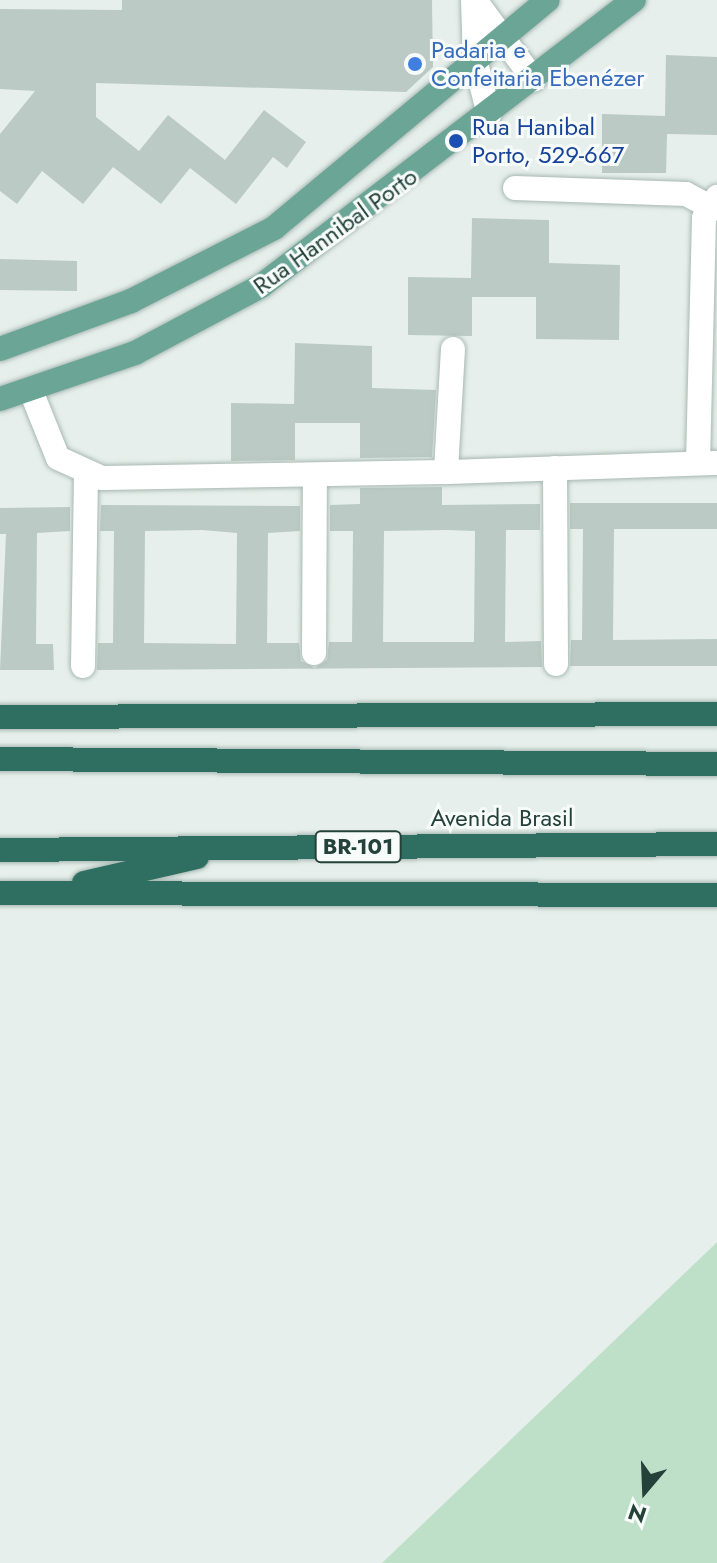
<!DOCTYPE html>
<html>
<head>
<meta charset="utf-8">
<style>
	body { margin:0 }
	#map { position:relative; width:717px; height:1563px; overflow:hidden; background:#e6efeb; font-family:Jost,sans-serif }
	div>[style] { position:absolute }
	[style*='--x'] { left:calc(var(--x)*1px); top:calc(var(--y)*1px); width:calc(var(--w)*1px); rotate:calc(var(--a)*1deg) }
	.green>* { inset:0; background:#bfe0c8 }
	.building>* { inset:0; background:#bbcac4 }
	.roads { filter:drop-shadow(0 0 2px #a8b8b2) drop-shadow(0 0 2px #a8b8b2) }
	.minor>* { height:24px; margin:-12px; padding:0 12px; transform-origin:12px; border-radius:12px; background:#fff }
	.major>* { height:24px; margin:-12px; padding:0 12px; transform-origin:12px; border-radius:12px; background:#6aa596 }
	.highway>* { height:24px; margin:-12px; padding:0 12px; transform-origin:12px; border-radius:12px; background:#2f6f62 }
	.dots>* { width:22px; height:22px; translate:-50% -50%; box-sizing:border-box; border:4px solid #f7fbf9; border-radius:50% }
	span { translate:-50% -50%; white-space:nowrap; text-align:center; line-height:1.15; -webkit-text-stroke:6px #f7fbf9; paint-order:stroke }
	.shield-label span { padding:2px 6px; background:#f7fbf9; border:2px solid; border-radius:6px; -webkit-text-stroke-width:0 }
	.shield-label { font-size:22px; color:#24423a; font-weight:700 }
	.shop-label { font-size:24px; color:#366cbe }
	.left { translate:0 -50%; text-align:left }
	.transit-label { font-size:24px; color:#164399 }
	.street-label { font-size:24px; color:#24423a }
	.north { position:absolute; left:605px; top:1451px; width:80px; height:80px; -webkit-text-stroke:6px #f7fbf9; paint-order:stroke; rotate:199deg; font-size:22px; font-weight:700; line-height:32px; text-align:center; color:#24423a }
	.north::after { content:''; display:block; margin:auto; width:28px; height:36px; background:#24423a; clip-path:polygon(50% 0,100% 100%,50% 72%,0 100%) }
</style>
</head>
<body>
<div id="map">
	<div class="green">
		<i style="clip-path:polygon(717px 1242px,717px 1563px,382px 1563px,712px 1247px)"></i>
	</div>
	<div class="building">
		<i style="clip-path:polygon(122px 0,432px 0,433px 67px,406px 92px,96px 83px,96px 117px,139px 151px,168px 115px,225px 160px,264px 110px,306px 142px,287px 168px,273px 157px,236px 204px,190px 168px,161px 204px,113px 167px,83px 204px,42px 171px,17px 204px,0 191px,0 134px,35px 91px,0 89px,0 9px,122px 10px)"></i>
		<i style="clip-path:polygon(666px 55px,717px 57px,717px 135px,667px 134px,666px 173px,602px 173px,602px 114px,665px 116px)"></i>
		<i style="clip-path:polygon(472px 218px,549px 220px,549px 263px,620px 265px,619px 340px,536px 339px,536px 297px,472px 297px,472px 336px,408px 335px,408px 277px,471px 278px)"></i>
		<i style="clip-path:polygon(0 259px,77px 261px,77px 291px,0 290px)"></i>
		<i style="clip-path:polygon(295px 343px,372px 346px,372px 388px,436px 390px,432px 457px,360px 458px,360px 423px,295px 423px,295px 460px,231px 461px,231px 403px,294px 404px)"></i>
		<i style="clip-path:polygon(evenodd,442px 487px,442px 505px,540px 504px,540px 530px,506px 530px,505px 642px,541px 641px,542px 667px,97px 670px,98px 643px,113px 643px,114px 531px,100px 531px,101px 505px,300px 506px,300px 531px,268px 533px,267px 643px,299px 643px,301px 661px,315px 668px,327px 660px,329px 642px,352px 642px,353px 531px,330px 531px,330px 505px,360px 504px,360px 488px,442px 487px,202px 530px,237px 533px,236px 644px,144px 643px,145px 531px,202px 530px,442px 487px,447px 530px,475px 531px,474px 642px,383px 642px,384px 531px,447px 530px)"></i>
		<i style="clip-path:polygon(570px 503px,717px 503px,717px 529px,614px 529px,613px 640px,717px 639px,717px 666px,570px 666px,571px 640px,582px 640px,583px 529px,570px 529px)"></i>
		<i style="clip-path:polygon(70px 507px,70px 531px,37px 533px,36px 644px,53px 644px,54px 670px,0 670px,6px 534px,0 534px,0 508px)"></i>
	</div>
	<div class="roads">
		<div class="minor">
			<i style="--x:473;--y:0;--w:59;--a:88.1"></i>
			<i style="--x:475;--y:59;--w:58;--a:76"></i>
			<i style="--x:475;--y:0;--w:99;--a:53.6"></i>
			<i style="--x:515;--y:188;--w:171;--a:2"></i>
			<i style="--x:686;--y:194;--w:24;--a:28"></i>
			<i style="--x:453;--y:349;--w:123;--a:93.3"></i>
			<i style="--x:446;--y:472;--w:271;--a:-1.9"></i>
			<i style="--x:31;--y:391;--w:72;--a:68.1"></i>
			<i style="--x:58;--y:458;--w:48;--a:24.4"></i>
			<i style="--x:102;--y:478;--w:344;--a:-1"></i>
			<i style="--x:698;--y:463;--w:245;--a:-88.6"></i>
			<i style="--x:704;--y:218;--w:25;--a:-58"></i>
			<i style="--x:555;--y:468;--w:196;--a:89.7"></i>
			<i style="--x:314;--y:653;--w:176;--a:-89.7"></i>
			<i style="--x:83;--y:666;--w:192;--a:-89.1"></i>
		</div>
		<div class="major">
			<i style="--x:0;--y:349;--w:140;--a:-20.1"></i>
			<i style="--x:131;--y:301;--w:161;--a:-27"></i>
			<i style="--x:274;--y:228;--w:356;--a:-39.8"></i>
			<i style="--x:0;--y:399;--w:143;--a:-18.8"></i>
			<i style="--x:135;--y:353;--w:143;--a:-28"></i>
			<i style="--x:261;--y:286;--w:470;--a:-37.5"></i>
		</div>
		<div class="highway">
			<i style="--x:0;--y:717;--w:717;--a:-0.24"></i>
			<i style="--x:0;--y:759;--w:717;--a:0.4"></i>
			<i style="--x:0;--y:850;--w:717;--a:-0.48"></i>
			<i style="--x:84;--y:883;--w:116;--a:-13"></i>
			<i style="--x:0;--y:893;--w:717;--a:0.16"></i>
		</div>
	</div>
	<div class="dots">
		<i style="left:415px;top:64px;background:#3f7fe0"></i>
		<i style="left:456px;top:141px;background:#1a4fb4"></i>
	</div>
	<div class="shield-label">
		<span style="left:358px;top:847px">BR-101</span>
	</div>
	<div class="shop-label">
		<span class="left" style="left:431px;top:64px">Padaria e<br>Confeitaria Ebenézer</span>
	</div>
	<div class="transit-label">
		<span class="left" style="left:472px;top:141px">Rua Hanibal<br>Porto, 529-667</span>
	</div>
	<div class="street-label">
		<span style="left:335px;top:231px;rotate:-36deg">Rua Hannibal Porto</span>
		<span style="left:502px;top:818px">Avenida Brasil</span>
	</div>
	<div class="north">N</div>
</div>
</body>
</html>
